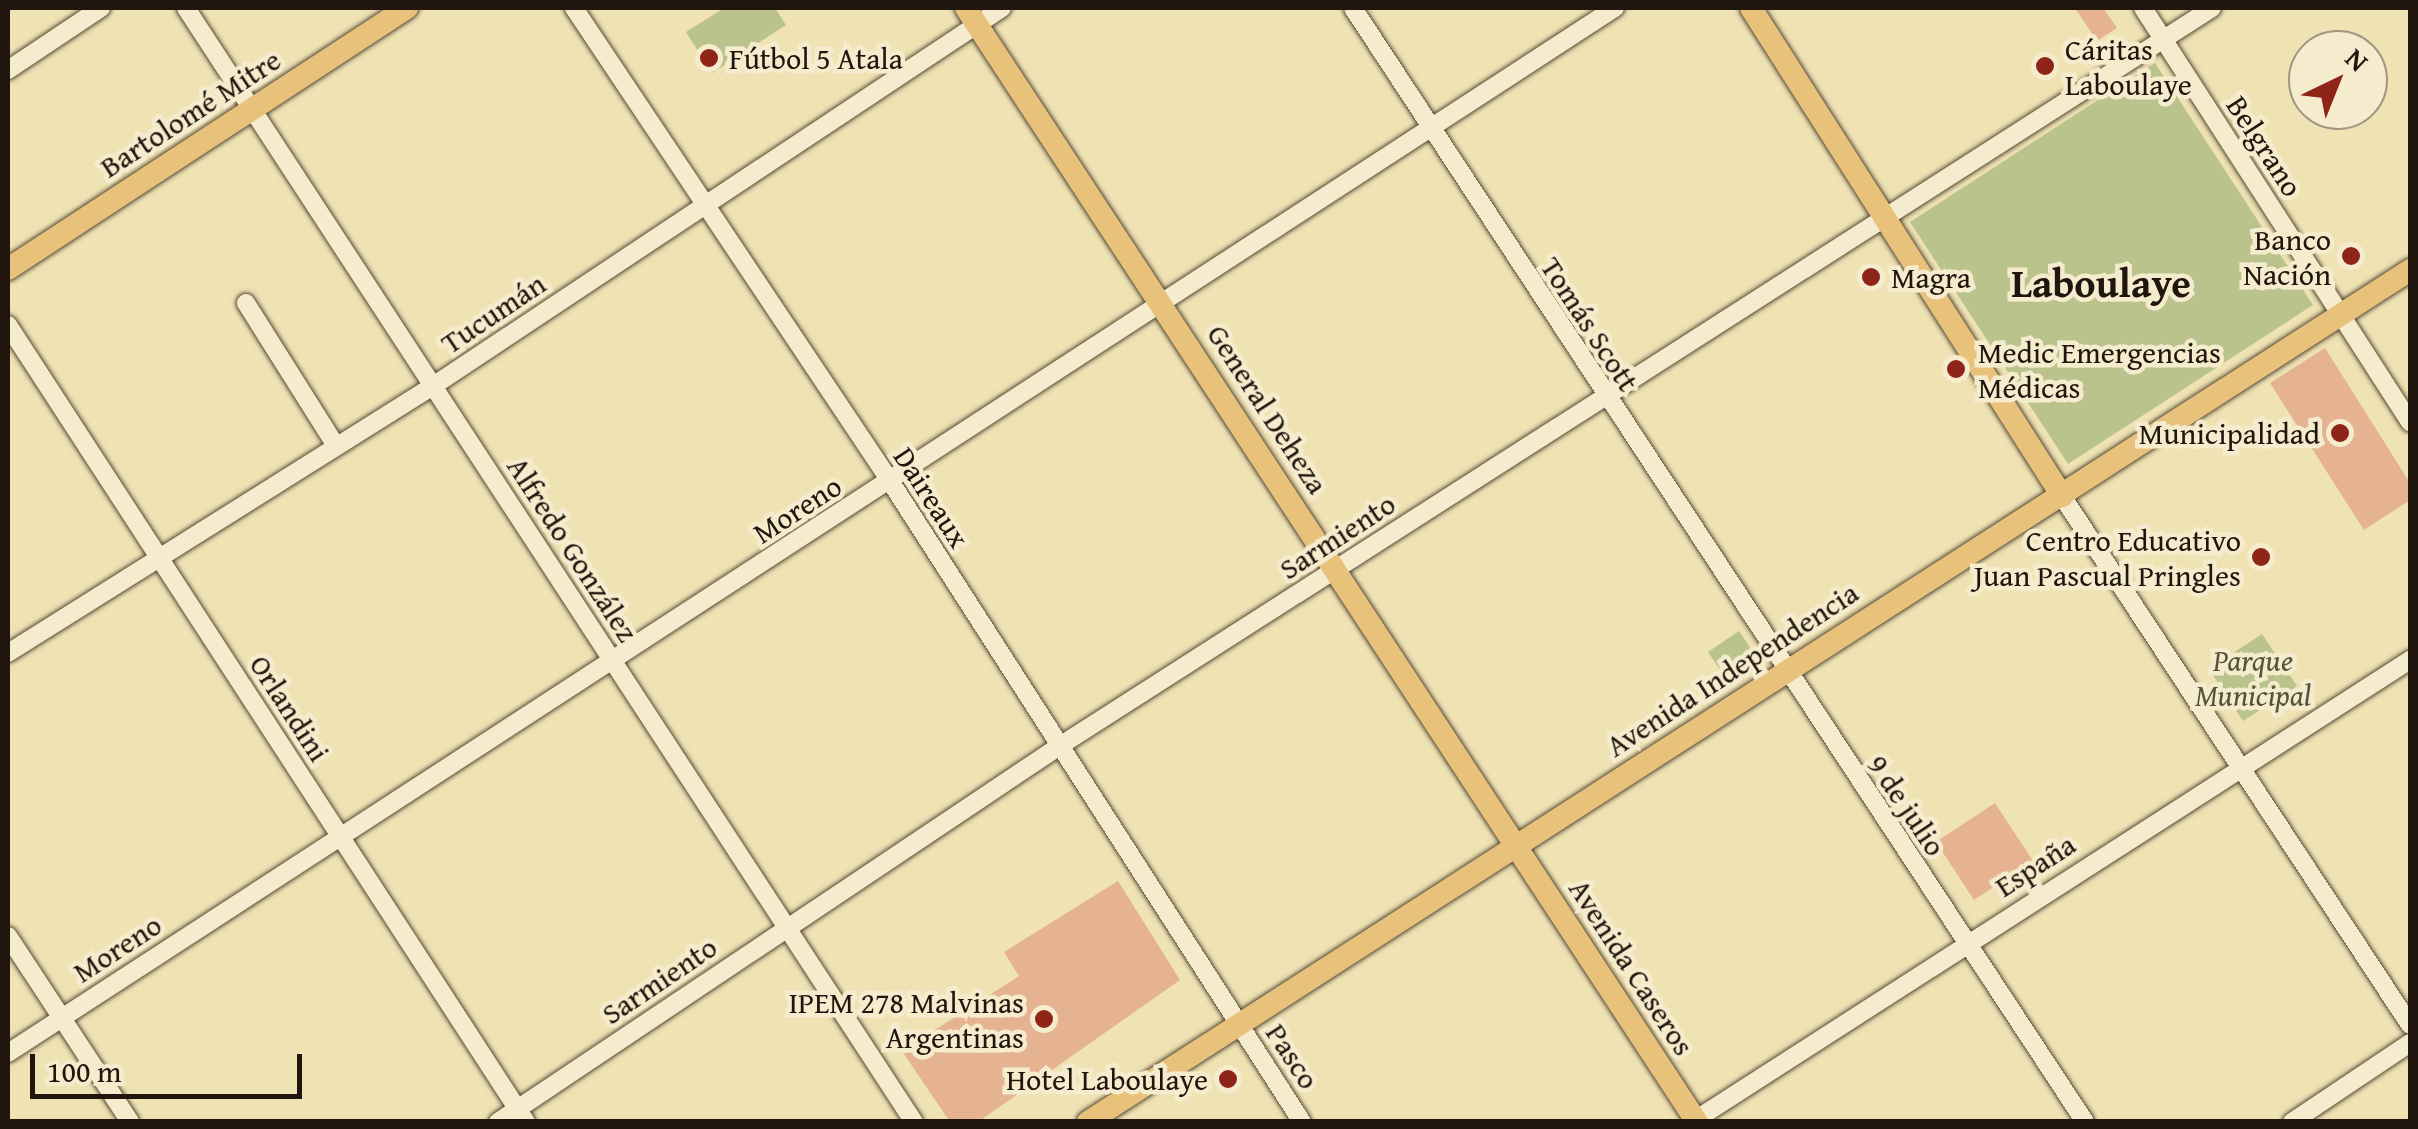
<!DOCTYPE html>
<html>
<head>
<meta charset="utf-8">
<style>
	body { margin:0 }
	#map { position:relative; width:2418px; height:1129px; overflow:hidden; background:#efe2b3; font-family:"Gentium Book Plus",serif }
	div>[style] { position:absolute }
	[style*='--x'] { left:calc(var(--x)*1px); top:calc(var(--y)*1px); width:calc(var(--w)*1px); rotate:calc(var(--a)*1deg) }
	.green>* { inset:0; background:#bac38c }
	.building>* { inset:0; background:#e5b391 }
	.roads { filter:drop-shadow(0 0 2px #544937) drop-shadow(0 0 2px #544937) }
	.minor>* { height:18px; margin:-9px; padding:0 9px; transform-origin:9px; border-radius:9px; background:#f5ecce }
	.major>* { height:22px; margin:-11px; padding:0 11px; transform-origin:11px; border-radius:11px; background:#e8c17a }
	.dots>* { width:28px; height:28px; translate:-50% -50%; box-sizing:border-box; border:5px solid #f5ecce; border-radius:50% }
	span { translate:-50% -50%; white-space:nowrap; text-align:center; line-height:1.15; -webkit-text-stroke:9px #f5ecce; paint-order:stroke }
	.poi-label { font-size:30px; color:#21160e }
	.left { translate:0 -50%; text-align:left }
	.right { translate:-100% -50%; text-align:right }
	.street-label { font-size:30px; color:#21160e }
	.park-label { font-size:30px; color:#57533a; font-style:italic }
	.district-label { font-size:40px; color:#21160e; font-weight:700 }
	.frame { position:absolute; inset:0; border:10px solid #21160e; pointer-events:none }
	.north { position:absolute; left:2288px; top:30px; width:100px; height:100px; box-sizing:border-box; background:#f5ecce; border:2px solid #a09681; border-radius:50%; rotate:43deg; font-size:28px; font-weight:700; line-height:40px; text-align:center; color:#21160e }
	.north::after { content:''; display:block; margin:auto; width:35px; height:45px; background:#8f2418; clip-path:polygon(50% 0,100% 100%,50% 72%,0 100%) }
	.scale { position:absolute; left:30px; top:1054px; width:272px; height:45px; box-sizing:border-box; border:5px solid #21160e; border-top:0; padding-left:12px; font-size:30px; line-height:35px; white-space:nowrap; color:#21160e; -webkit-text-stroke:8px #f5ecce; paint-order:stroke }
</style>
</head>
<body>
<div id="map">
	<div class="green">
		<i style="clip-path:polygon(724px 8px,775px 8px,786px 25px,712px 73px,686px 32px)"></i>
		<i style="clip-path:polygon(2155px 63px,2313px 305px,2068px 464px,1910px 222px)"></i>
		<i style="clip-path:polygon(1739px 631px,1759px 661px,1728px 681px,1708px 652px)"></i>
		<i style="clip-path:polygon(2262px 634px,2297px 686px,2243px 721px,2209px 669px)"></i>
	</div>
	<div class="building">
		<i style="clip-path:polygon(2075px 8px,2103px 8px,2117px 28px,2097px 41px)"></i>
		<i style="clip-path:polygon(2325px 348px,2410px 483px,2410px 500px,2364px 530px,2270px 383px)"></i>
		<i style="clip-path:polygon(1995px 803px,2033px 861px,1974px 900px,1936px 842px)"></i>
		<i style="clip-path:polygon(1118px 881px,1180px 980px,978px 1122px,950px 1122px,902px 1051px,1019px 976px,1004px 952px)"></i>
	</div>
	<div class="roads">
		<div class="minor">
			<i style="--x:186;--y:8;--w:1331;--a:56.84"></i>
			<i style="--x:574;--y:8;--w:569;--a:56.25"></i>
			<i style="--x:890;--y:481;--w:762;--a:57.27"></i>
			<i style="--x:1353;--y:8;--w:1333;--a:56.69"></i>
			<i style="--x:2143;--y:8;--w:493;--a:57.2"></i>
			<i style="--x:8;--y:70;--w:112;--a:-33.7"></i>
			<i style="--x:246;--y:303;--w:169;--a:57.8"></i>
			<i style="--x:8;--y:325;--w:951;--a:56.98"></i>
			<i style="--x:2062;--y:496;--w:633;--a:56.66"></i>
			<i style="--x:8;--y:653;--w:502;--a:-32.14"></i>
			<i style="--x:433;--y:386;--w:683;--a:-33.6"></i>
			<i style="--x:8;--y:936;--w:222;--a:56.7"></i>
			<i style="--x:8;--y:1053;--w:1917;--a:-33.04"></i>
			<i style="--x:498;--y:1122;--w:674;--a:-33.81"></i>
			<i style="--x:1058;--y:747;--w:1370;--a:-32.63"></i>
			<i style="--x:1692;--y:1122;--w:854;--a:-32.76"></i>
			<i style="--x:2292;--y:1122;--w:142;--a:-33.8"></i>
		</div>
		<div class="major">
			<i style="--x:966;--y:8;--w:1332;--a:56.73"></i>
			<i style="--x:1751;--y:8;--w:579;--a:57.49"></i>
			<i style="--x:8;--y:269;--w:477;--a:-33.2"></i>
			<i style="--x:1088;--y:1122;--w:1573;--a:-32.8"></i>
		</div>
	</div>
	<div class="dots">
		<i style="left:709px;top:58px;background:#8f2418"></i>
		<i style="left:2045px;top:66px;background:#8f2418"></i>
		<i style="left:2351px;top:256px;background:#8f2418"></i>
		<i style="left:1871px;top:277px;background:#8f2418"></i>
		<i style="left:1956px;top:369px;background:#8f2418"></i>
		<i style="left:2340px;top:433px;background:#8f2418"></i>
		<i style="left:2261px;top:557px;background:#8f2418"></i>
		<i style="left:1044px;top:1019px;background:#8f2418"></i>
		<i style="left:1228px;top:1079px;background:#8f2418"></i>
	</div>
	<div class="poi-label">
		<span class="left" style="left:2065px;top:66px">Cáritas<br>Laboulaye</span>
		<span class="left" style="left:729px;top:58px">Fútbol 5 Atala</span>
		<span class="right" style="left:2331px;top:256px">Banco<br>Nación</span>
		<span class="left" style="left:1891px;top:277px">Magra</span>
		<span class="left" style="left:1978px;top:369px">Medic Emergencias<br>Médicas</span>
		<span class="right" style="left:2320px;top:433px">Municipalidad</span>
		<span class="right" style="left:2241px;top:557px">Centro Educativo<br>Juan Pascual Pringles</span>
		<span class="right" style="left:1024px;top:1019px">IPEM 278 Malvinas<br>Argentinas</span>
		<span class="right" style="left:1208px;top:1079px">Hotel Laboulaye</span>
	</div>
	<div class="street-label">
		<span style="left:190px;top:113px;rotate:-33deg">Bartolomé Mitre</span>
		<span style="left:2265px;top:146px;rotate:57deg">Belgrano</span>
		<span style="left:493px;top:313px;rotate:-34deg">Tucumán</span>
		<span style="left:1590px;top:324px;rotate:57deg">Tomás Scott</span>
		<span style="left:1268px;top:409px;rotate:57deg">General Deheza</span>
		<span style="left:932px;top:497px;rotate:57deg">Daireaux</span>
		<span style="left:797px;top:509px;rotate:-33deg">Moreno</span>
		<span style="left:1337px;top:536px;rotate:-33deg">Sarmiento</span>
		<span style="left:573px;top:549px;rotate:57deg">Alfredo González</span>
		<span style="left:1732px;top:669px;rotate:-33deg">Avenida Independencia</span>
		<span style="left:290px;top:708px;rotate:57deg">Orlandini</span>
		<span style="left:1907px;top:805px;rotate:56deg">9 de julio</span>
		<span style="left:2035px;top:865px;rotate:-33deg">España</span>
		<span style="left:117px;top:948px;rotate:-33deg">Moreno</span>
		<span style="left:1632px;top:967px;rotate:57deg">Avenida Caseros</span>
		<span style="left:659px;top:980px;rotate:-34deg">Sarmiento</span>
		<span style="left:1293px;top:1056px;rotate:57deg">Pasco</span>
	</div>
	<div class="park-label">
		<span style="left:2253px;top:677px">Parque<br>Municipal</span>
	</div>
	<div class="district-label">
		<span style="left:2101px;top:283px">Laboulaye</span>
	</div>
	<div class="frame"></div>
	<div class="north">N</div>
	<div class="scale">100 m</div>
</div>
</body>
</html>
